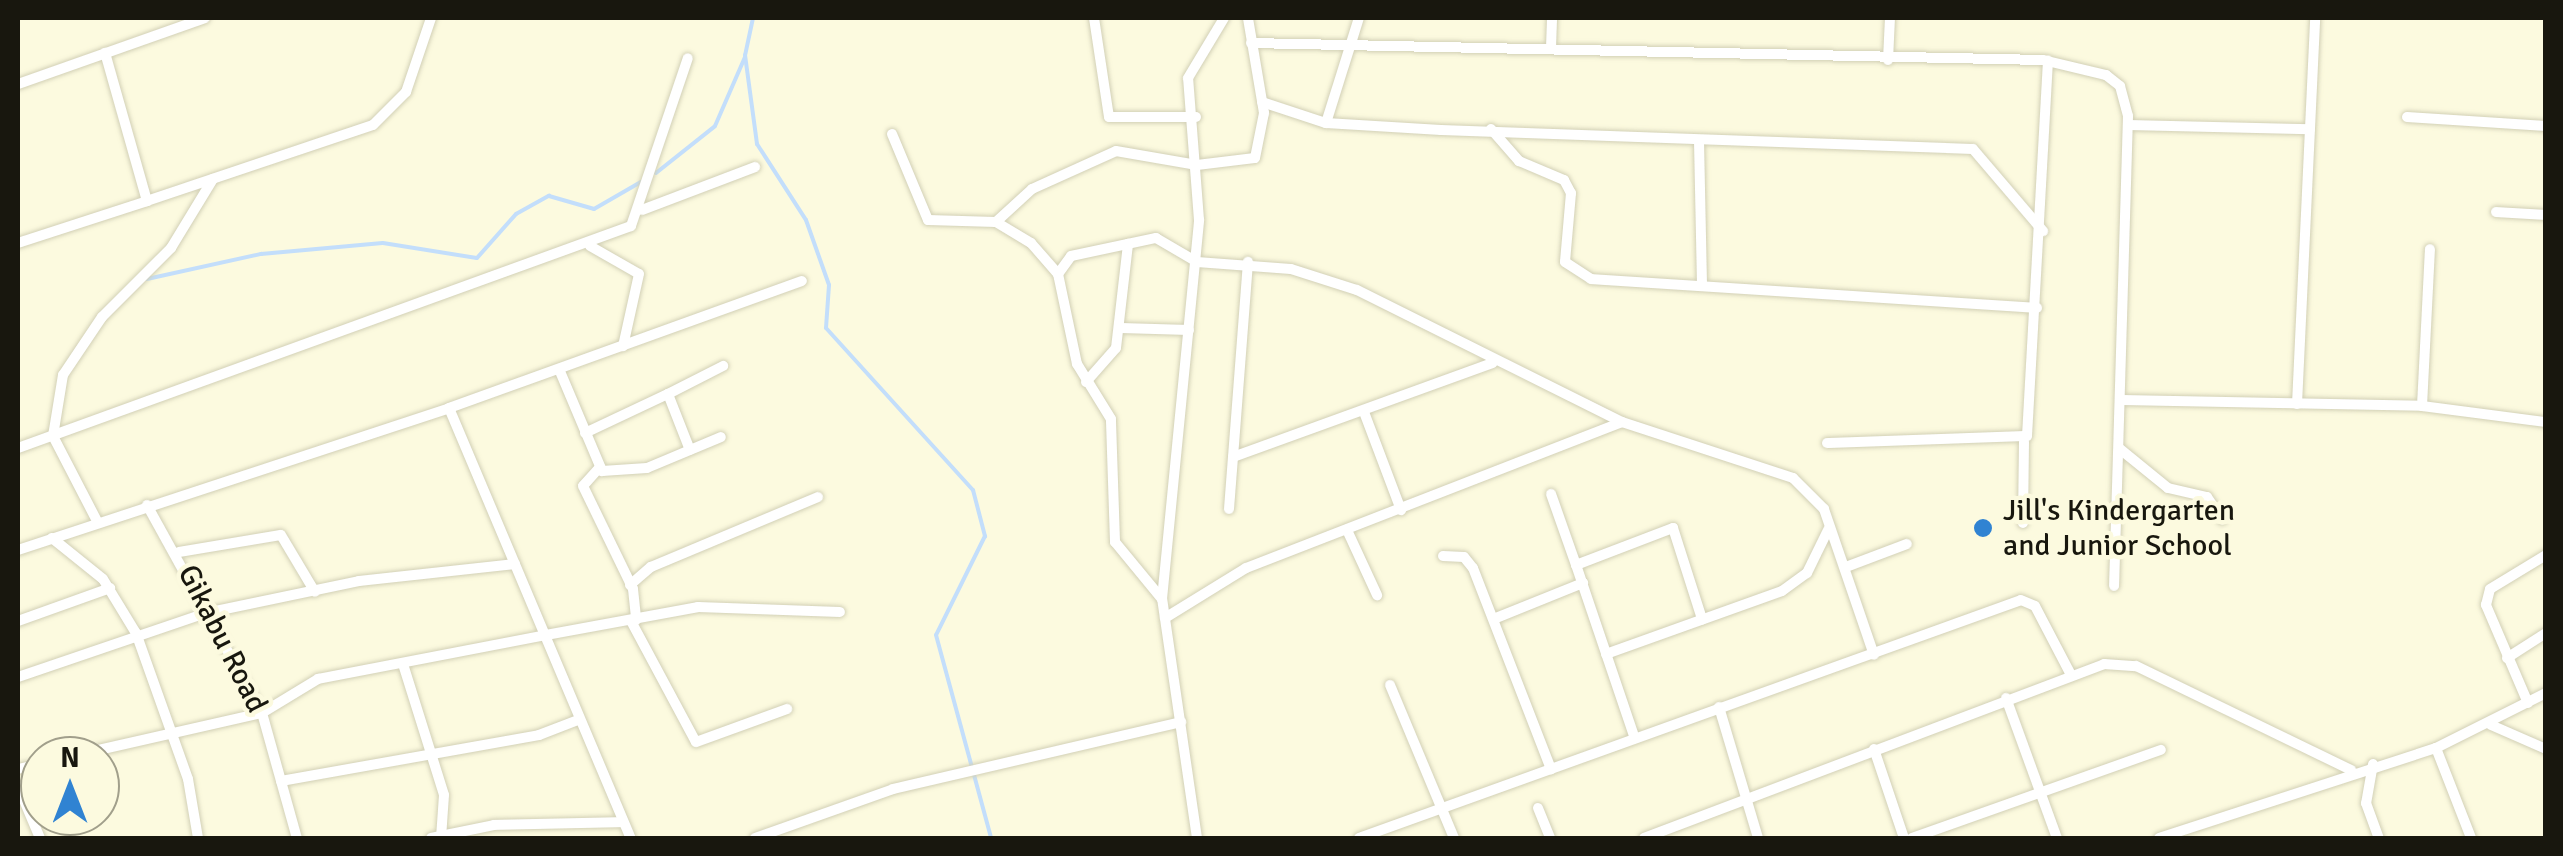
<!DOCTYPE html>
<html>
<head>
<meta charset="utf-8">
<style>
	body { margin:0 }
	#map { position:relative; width:2563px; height:856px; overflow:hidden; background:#fcfadf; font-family:Signika,sans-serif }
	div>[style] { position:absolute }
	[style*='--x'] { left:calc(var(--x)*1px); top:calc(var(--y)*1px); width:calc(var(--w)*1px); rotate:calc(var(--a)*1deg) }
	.stream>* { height:4px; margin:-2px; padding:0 2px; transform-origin:2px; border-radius:2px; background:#c3defb }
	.roads { filter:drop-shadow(0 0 2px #d2d0b6) drop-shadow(0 0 2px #d2d0b6) }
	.minor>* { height:10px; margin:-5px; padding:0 5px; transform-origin:5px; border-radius:5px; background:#fff }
	.dots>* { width:28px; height:28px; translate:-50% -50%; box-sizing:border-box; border:5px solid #fcfadf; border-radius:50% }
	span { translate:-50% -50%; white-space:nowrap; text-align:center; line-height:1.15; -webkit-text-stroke:9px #fcfadf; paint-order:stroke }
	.poi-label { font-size:30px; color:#18170e }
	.left { translate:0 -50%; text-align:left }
	.street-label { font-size:30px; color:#18170e }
	.frame { position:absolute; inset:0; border:20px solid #18170e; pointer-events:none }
	.north { position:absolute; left:20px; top:736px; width:100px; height:100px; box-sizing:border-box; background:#fcfadf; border:2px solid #a19f8b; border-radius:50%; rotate:0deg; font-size:28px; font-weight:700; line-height:40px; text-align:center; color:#18170e }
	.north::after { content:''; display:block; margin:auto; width:35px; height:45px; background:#3083d2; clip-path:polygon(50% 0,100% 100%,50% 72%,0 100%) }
</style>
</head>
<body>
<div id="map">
	<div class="stream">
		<i style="--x:753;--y:18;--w:38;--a:102"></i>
		<i style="--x:745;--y:55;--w:90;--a:82.3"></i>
		<i style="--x:757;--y:144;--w:90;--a:57.2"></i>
		<i style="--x:806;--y:220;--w:69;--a:70.5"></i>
		<i style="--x:829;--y:285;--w:43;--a:94"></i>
		<i style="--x:826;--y:328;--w:219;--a:47.8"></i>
		<i style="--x:973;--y:490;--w:48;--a:75.4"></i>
		<i style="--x:985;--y:536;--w:110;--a:116.3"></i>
		<i style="--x:936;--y:635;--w:210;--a:74.8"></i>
		<i style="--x:656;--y:173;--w:75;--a:-38.5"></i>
		<i style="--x:715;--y:126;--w:75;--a:-66.5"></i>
		<i style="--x:147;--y:279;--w:117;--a:-12.4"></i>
		<i style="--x:261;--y:254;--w:122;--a:-5.2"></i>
		<i style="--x:383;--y:243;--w:95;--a:9.1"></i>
		<i style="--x:477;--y:258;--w:59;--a:-48.4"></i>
		<i style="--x:516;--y:214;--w:38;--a:-29"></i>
		<i style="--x:549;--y:196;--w:47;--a:16.1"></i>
		<i style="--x:594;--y:209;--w:54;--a:-29.9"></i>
	</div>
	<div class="roads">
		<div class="minor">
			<i style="--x:1094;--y:18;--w:100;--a:81.4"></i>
			<i style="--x:1109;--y:117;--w:87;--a:0"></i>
			<i style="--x:1251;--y:43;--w:792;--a:1.23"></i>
			<i style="--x:2043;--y:60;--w:65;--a:13.4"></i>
			<i style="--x:2106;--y:75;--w:18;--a:38"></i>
			<i style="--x:2120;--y:86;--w:31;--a:75"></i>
			<i style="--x:2128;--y:116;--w:470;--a:91.7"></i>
			<i style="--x:1551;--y:48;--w:30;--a:-88"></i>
			<i style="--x:1888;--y:60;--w:42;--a:-87.3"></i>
			<i style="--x:18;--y:84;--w:198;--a:-19.4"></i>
			<i style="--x:1262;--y:102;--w:67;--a:18.2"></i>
			<i style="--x:1326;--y:123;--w:115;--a:3.5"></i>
			<i style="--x:1441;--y:130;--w:532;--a:2.05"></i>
			<i style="--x:1973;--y:149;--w:108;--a:49.5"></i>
			<i style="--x:2407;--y:117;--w:139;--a:3.7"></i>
			<i style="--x:1326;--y:123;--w:110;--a:-72.6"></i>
			<i style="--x:2128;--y:125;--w:182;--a:1.3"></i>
			<i style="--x:1491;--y:129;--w:43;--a:48.8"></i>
			<i style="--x:1519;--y:161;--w:49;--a:22.9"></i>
			<i style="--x:1564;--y:180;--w:15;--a:62"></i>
			<i style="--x:1571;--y:193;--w:69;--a:95"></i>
			<i style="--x:1565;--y:262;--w:31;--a:33"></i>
			<i style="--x:1591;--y:279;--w:447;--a:3.7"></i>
			<i style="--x:892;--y:134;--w:93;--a:67.3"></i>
			<i style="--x:928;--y:220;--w:68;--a:1.7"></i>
			<i style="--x:996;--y:222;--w:41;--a:31"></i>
			<i style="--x:1031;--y:243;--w:41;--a:48.9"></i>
			<i style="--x:1699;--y:141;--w:145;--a:88.8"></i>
			<i style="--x:147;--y:201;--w:238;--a:-18.6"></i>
			<i style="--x:373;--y:125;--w:47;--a:-45"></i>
			<i style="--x:406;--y:92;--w:78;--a:-71.3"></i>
			<i style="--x:642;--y:210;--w:121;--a:-20.8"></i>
			<i style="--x:2496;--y:212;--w:50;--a:3.4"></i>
			<i style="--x:996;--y:222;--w:49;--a:-42.5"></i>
			<i style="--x:1032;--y:189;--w:92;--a:-24.3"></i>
			<i style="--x:1116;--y:151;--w:82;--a:9.8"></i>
			<i style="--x:1197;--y:165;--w:58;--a:-6.9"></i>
			<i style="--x:1255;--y:158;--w:46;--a:-78.7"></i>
			<i style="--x:1264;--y:113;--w:96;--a:-99.6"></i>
			<i style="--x:18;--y:243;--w:136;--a:-18"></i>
			<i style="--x:147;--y:201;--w:154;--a:-105.8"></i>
			<i style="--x:590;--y:246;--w:56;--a:29.7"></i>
			<i style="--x:639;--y:274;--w:74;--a:102.5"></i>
			<i style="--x:1121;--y:328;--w:68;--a:1.7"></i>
			<i style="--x:559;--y:369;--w:111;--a:67.1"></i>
			<i style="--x:602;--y:471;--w:45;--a:-3.8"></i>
			<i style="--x:647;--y:468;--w:80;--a:-22.7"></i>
			<i style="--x:1086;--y:382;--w:45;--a:-48.6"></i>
			<i style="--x:1116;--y:348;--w:105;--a:-83.4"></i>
			<i style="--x:668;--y:394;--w:62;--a:-27"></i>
			<i style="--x:2122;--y:400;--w:300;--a:1.1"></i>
			<i style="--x:2422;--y:406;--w:125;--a:7.4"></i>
			<i style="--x:2297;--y:404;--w:386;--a:-87.3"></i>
			<i style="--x:2422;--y:406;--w:157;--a:-87.1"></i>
			<i style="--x:449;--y:408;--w:375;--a:-19.8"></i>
			<i style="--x:1364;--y:412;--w:105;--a:69.3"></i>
			<i style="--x:585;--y:433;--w:92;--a:-25.2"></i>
			<i style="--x:668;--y:394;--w:60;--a:68.6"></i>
			<i style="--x:1827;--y:443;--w:200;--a:-2"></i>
			<i style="--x:2027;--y:436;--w:376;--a:-86.8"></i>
			<i style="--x:18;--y:448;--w:652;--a:-19.91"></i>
			<i style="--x:631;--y:226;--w:177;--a:-71.3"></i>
			<i style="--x:2120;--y:449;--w:62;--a:39.1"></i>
			<i style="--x:2168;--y:488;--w:40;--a:13"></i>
			<i style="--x:2207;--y:497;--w:27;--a:56"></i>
			<i style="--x:1233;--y:457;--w:276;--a:-19.9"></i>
			<i style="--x:600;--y:467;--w:25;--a:132"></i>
			<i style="--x:583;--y:486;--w:114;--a:64.1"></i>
			<i style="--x:633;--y:589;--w:31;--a:84"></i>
			<i style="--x:1551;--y:494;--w:75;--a:70.6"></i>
			<i style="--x:147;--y:505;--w:238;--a:61.1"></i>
			<i style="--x:262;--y:713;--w:130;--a:74.4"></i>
			<i style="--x:1229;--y:509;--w:248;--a:-85.6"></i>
			<i style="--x:97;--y:521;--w:96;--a:-117.4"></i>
			<i style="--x:53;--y:436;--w:62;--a:-80.7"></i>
			<i style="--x:63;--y:375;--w:70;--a:-56.1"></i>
			<i style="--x:102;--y:317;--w:98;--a:-45"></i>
			<i style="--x:171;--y:248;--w:81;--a:-58.7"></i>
			<i style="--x:2023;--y:523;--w:81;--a:-89.3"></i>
			<i style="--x:1347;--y:530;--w:72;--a:65.2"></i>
			<i style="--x:52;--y:538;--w:65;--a:38.8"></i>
			<i style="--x:103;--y:579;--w:63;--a:58.6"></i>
			<i style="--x:136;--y:633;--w:155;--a:70.4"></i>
			<i style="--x:188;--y:779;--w:60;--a:80.4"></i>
			<i style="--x:18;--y:550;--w:454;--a:-18.2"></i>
			<i style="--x:449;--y:408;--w:467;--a:67.1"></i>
			<i style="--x:179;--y:552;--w:103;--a:-9.5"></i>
			<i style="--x:281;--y:535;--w:66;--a:59.2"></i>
			<i style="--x:1443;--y:556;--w:21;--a:3"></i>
			<i style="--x:1464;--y:557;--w:14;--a:51"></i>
			<i style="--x:1473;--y:568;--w:216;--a:68.8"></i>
			<i style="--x:1846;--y:567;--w:65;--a:-20.7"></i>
			<i style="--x:630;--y:585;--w:28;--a:-41"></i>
			<i style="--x:651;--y:567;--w:181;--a:-22.7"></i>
			<i style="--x:1162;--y:599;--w:74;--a:-129.5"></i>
			<i style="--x:1115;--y:542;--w:123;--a:-91.9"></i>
			<i style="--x:1111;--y:419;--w:65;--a:-121.7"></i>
			<i style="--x:1077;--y:364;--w:92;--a:-101.9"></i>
			<i style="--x:1058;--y:274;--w:22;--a:-54"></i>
			<i style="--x:1071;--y:256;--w:87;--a:-12"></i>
			<i style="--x:1156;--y:238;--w:48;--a:30.3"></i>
			<i style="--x:1197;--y:262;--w:94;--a:4.3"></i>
			<i style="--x:1291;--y:269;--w:69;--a:17.7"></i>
			<i style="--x:1357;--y:290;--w:296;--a:26.5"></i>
			<i style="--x:1622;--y:422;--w:180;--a:18.1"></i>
			<i style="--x:1793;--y:478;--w:44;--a:45"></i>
			<i style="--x:1824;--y:509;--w:154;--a:71.1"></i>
			<i style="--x:1165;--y:618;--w:95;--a:-31.7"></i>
			<i style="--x:1246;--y:568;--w:403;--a:-21.2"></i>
			<i style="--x:1496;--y:618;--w:94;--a:-21.9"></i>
			<i style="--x:18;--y:621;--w:98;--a:-19.7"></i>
			<i style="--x:631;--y:621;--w:137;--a:61.8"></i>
			<i style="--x:696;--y:742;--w:97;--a:-19.9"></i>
			<i style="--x:1606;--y:654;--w:187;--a:-19.7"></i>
			<i style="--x:1782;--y:591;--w:31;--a:-36"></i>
			<i style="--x:1807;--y:573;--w:48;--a:-64"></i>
			<i style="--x:2507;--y:658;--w:46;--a:-32.7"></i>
			<i style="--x:403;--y:664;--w:137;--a:72.6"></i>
			<i style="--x:444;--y:795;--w:43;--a:94"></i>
			<i style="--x:18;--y:677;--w:199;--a:-18.8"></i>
			<i style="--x:206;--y:613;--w:156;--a:-11.8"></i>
			<i style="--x:359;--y:581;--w:157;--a:-6.2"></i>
			<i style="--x:1390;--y:685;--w:166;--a:67.3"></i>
			<i style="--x:2006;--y:698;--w:149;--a:70"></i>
			<i style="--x:2528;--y:703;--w:107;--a:-113.2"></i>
			<i style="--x:2486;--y:605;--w:16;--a:-76"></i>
			<i style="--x:2490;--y:589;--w:66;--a:-31.3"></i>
			<i style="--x:1719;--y:707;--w:137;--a:73.4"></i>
			<i style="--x:2491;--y:725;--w:60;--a:23.6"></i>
			<i style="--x:1634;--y:736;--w:181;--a:-108.7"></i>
			<i style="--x:1576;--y:565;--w:104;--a:-20.9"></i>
			<i style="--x:1673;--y:528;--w:96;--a:72.3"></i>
			<i style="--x:2436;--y:748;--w:97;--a:68.7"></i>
			<i style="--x:1874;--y:749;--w:94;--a:71.4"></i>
			<i style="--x:72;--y:756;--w:195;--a:-12.8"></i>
			<i style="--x:262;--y:713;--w:66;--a:-31.3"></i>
			<i style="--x:318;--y:679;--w:232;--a:-10.9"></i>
			<i style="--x:546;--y:635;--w:155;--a:-10.4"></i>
			<i style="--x:698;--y:607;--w:142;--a:2"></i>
			<i style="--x:2373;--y:764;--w:40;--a:100"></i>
			<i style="--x:2366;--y:803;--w:37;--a:70"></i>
			<i style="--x:18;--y:769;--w:23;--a:-13"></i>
			<i style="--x:281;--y:781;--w:262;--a:-10.1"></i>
			<i style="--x:539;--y:735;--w:40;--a:-21"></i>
			<i style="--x:18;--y:786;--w:56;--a:67.1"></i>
			<i style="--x:1538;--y:808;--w:32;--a:68"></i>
			<i style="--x:431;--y:838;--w:64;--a:-11.7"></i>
			<i style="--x:494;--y:825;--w:129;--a:-1.3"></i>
			<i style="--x:755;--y:838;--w:146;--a:-19.5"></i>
			<i style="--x:893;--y:789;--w:296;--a:-13.1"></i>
			<i style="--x:1197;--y:838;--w:242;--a:-98.3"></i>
			<i style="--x:1162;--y:599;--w:381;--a:-84.4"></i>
			<i style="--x:1199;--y:220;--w:142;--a:-94.4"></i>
			<i style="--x:1188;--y:78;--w:70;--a:-59"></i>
			<i style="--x:1359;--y:838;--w:703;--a:-19.77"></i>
			<i style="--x:2021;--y:600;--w:15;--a:23"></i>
			<i style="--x:2035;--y:606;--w:76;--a:62.4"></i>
			<i style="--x:1644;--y:838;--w:492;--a:-20.7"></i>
			<i style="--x:2104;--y:664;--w:32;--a:4"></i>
			<i style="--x:2136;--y:666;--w:239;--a:25.8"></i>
			<i style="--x:1912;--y:838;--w:264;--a:-19.5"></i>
			<i style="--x:2159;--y:838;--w:291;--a:-18"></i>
			<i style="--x:2436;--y:748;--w:123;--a:-26.6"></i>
		</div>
	</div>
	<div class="dots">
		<i style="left:1983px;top:528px;background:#3083d2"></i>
	</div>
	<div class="poi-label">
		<span class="left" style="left:2003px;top:528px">Jill's Kindergarten<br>and Junior School</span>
	</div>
	<div class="street-label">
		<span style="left:222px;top:639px;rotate:63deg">Gikabu Road</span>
	</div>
	<div class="frame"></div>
	<div class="north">N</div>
</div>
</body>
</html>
